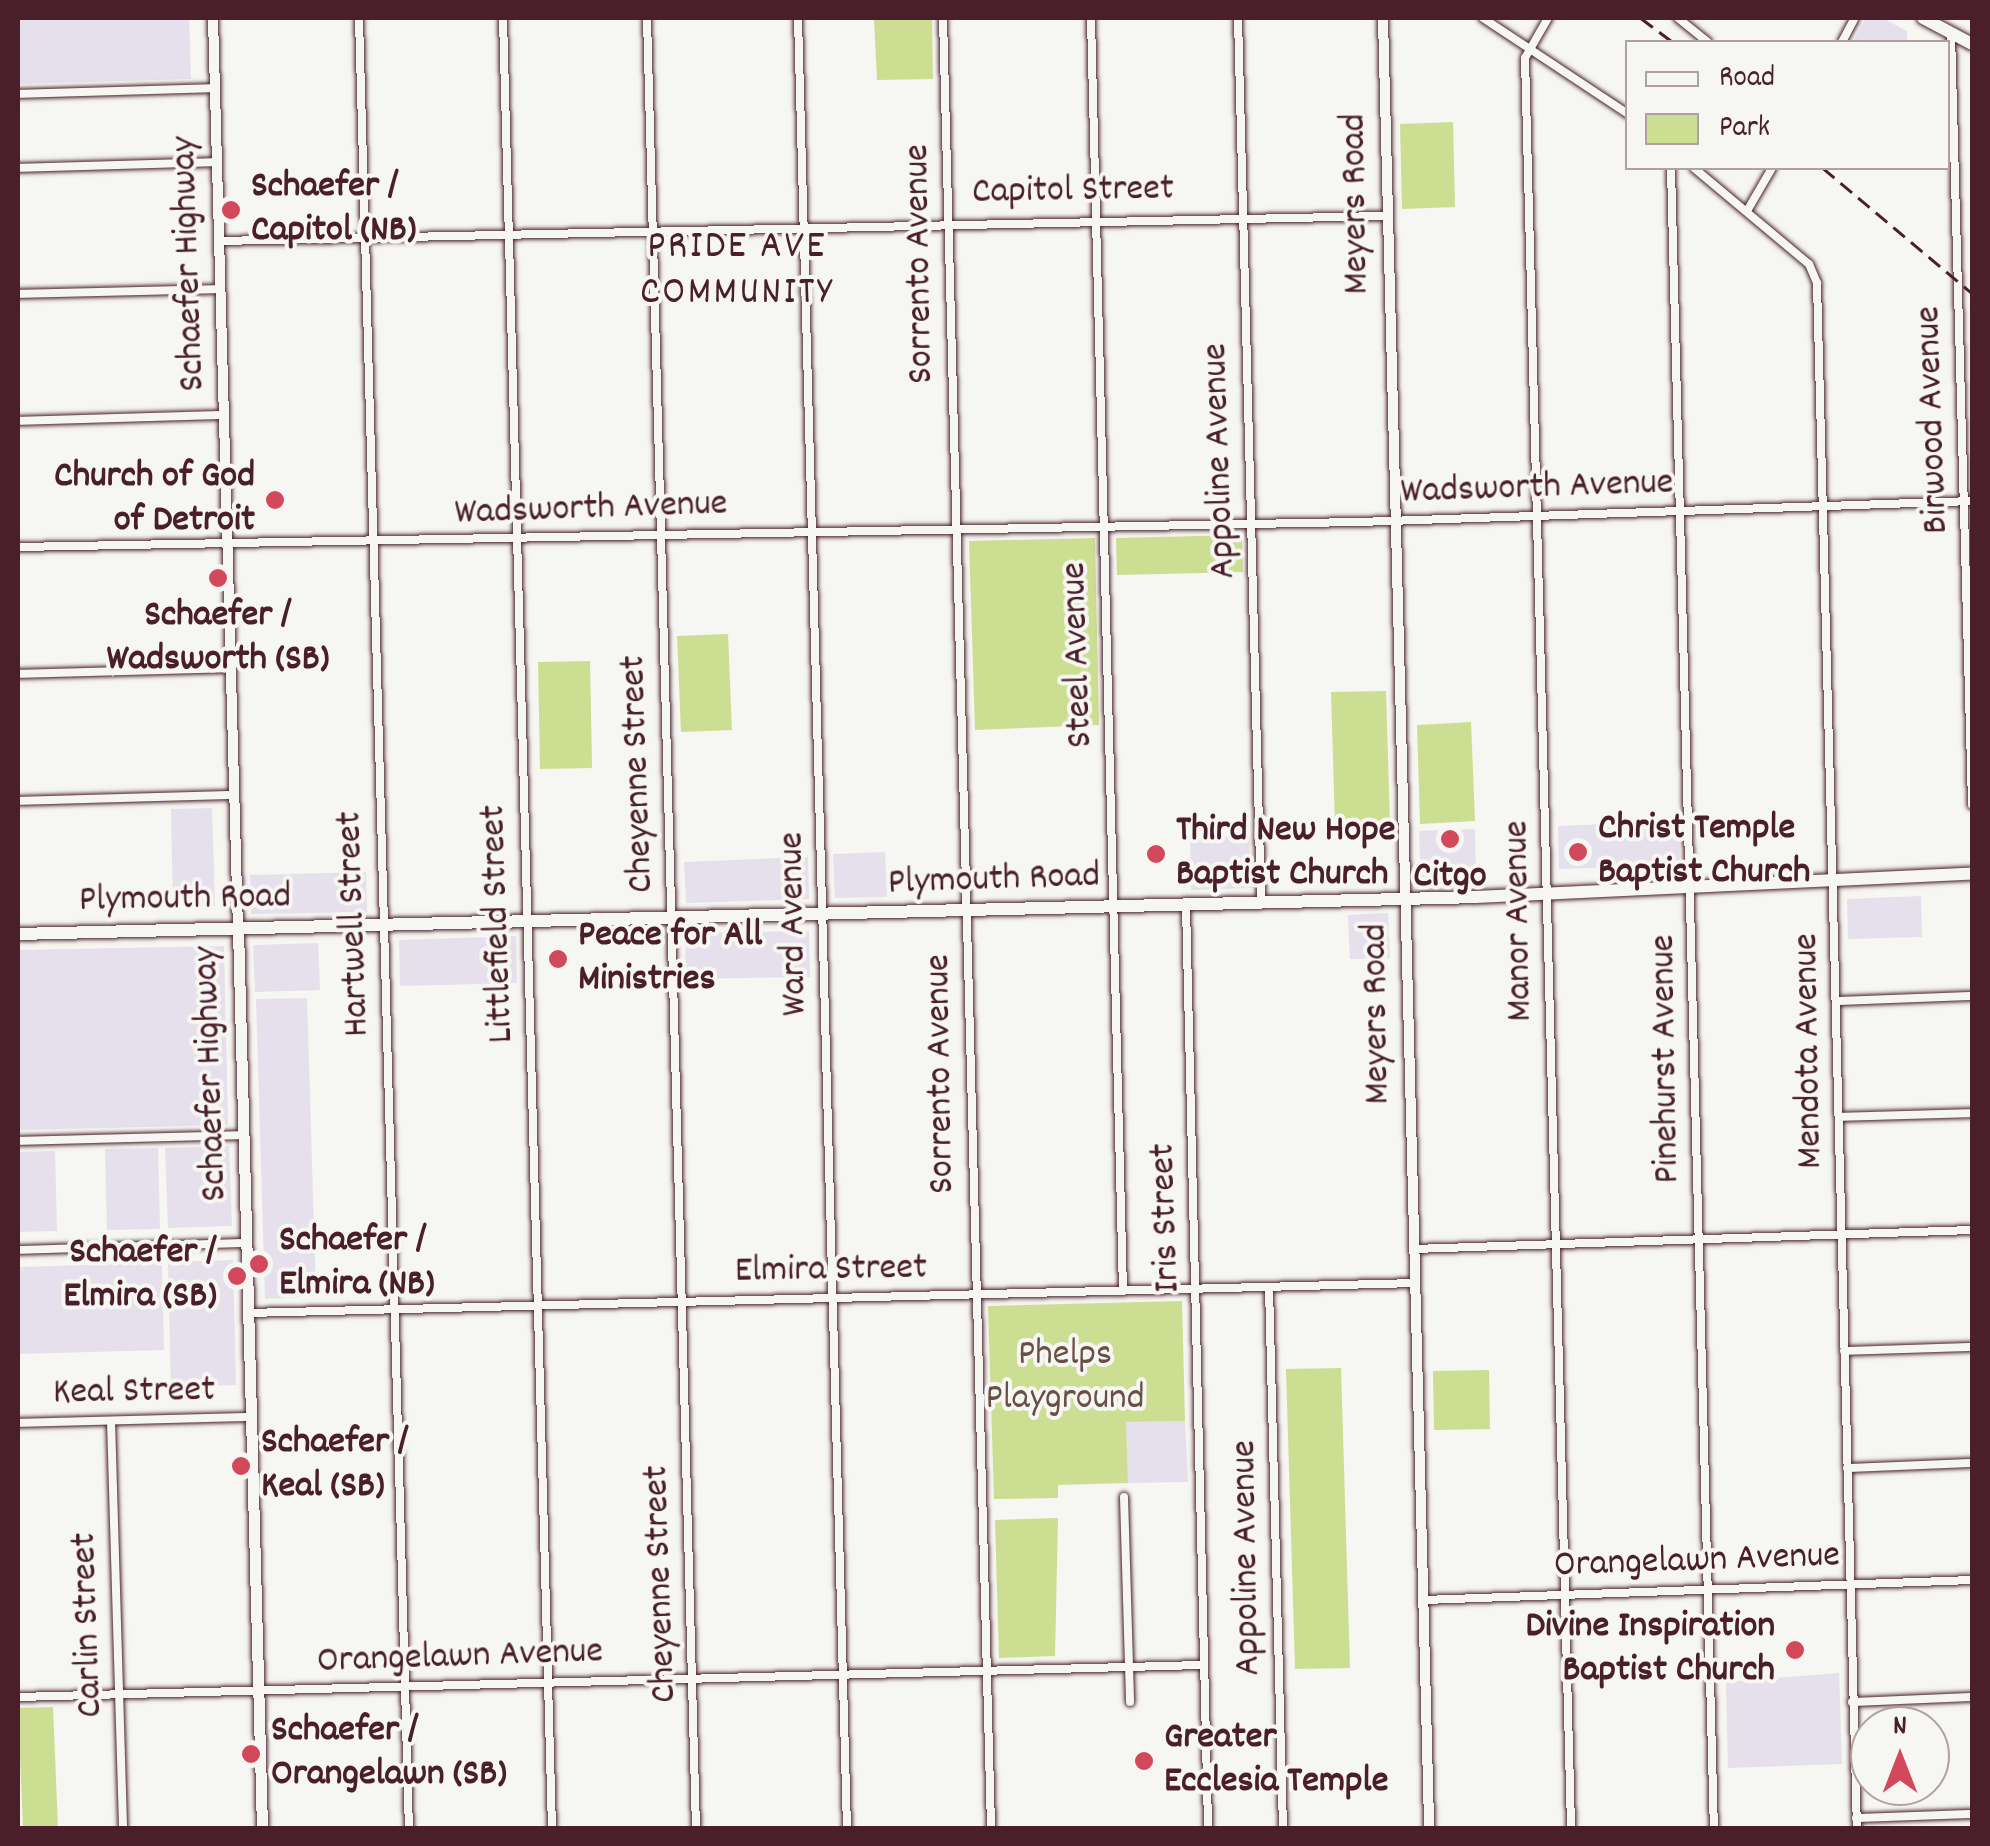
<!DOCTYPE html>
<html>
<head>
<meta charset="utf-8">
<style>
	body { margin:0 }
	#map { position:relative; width:1990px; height:1846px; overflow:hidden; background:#f6f6f2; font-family:Dekko,sans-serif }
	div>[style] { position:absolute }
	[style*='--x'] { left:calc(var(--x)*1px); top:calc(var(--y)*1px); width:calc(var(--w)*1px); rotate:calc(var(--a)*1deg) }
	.built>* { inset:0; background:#e6e0ec }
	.green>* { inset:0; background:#ccde92 }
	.roads { filter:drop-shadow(0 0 2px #4a1f2b) drop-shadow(0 0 2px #4a1f2b) }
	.minor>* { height:8px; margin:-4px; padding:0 4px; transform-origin:4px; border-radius:4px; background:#f6f6f2 }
	.tertiary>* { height:10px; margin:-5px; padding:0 5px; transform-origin:5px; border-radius:5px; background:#f6f6f2 }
	.secondary>* { height:11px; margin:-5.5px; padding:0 5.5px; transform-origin:5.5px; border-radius:5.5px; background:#f6f6f2 }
	.primary>* { height:12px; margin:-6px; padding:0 6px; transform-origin:6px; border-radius:6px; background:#f6f6f2 }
	.rail>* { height:2.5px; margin-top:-1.25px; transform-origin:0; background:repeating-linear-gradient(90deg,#4a1f2b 0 15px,transparent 0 23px) }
	.dots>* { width:28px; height:28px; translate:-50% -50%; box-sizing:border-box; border:5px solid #f6f6f2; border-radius:50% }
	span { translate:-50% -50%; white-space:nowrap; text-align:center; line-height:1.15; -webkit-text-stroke:8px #f6f6f2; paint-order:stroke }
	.poi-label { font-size:38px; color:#4a1f2b; font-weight:700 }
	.left { translate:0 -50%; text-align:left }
	.right { translate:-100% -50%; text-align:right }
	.street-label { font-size:38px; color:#4a1f2b }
	.park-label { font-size:38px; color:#6a4f45 }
	.neighbourhood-label { font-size:40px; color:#4a1f2b; letter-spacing:2.5px }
	.frame { position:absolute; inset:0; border:20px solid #4a1f2b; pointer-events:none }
	.legend { position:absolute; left:1625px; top:40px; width:325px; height:130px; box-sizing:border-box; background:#f6f6f2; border:2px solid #b1a0a2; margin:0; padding:12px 18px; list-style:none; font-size:30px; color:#4a1f2b }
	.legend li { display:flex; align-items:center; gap:20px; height:50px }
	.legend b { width:50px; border:2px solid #b1a0a2 }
	.north { position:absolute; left:1850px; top:1706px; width:100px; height:100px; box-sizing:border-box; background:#f6f6f2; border:2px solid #b1a0a2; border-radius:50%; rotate:0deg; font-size:28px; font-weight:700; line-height:40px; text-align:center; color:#4a1f2b }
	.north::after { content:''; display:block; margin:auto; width:35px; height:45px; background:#d1495b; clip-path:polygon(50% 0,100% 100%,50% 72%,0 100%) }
</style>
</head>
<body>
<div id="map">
	<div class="built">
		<i style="clip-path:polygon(18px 18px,189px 18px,191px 79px,18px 84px)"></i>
		<i style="clip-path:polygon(1866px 18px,1882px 18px,1907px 31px,1907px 42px,1853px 42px)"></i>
		<i style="clip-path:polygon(212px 808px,215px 906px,173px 907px,171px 809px)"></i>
		<i style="clip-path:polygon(1678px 821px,1680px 865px,1559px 869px,1558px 826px)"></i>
		<i style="clip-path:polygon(1475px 829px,1476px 881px,1421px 883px,1419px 831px)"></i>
		<i style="clip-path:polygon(1249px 836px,1251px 888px,1191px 890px,1190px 837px)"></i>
		<i style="clip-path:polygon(885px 852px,887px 897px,835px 898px,833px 854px)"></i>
		<i style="clip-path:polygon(808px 857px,809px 899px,686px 903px,684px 862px)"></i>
		<i style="clip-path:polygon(366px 872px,367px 912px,251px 914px,250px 875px)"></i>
		<i style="clip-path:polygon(1921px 896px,1922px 937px,1848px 939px,1847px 899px)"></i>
		<i style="clip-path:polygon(1388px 913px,1390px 958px,1350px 959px,1348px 915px)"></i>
		<i style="clip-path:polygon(809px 931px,810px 977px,686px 979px,685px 933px)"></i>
		<i style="clip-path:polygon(516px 936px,517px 983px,400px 986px,399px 940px)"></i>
		<i style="clip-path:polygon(318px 943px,320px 990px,255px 992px,253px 945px)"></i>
		<i style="clip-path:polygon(224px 946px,228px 1125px,18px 1130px,18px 950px)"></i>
		<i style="clip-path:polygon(307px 998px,316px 1296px,265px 1299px,256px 999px)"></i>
		<i style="clip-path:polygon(229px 1146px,232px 1226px,168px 1228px,165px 1148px)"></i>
		<i style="clip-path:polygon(158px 1148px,160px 1229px,107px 1230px,105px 1149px)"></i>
		<i style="clip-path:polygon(55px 1151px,57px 1231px,18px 1232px,18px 1152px)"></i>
		<i style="clip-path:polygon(233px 1260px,236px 1385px,171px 1387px,168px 1262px)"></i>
		<i style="clip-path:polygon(162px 1263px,164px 1350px,18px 1354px,18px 1267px)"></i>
		<i style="clip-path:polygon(1185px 1421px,1188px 1482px,1128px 1483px,1126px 1422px)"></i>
		<i style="clip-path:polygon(1839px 1673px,1842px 1764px,1728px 1768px,1726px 1682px)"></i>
	</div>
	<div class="green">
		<i style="clip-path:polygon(874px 18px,932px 18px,933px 79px,877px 80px)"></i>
		<i style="clip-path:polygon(1453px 122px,1455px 207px,1402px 209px,1400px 124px)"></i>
		<i style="clip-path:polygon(1242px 535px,1243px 572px,1117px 575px,1116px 538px)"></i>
		<i style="clip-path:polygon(1095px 538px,1099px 725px,975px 730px,969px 541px)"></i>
		<i style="clip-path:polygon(728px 634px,732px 730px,681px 732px,677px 636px)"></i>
		<i style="clip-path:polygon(590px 661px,592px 768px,540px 769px,538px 662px)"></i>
		<i style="clip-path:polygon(1386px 691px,1390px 824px,1335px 825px,1331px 692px)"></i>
		<i style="clip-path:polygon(1471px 722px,1475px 821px,1420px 824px,1417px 725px)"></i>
		<i style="clip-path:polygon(1182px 1301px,1185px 1421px,1126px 1422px,1128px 1483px,1058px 1485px,1058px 1498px,994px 1499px,988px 1306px)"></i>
		<i style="clip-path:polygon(1341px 1368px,1350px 1668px,1295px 1669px,1286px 1369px)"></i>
		<i style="clip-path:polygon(1489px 1370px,1490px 1429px,1434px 1430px,1433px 1371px)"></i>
		<i style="clip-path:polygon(1058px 1518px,1055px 1656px,999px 1658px,995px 1520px)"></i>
		<i style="clip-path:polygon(53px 1707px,58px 1828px,23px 1828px,18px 1708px)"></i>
	</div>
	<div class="roads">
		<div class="minor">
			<i style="--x:359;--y:18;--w:1811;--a:88.42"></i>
			<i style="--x:503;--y:18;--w:1811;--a:88.45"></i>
			<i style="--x:647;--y:18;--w:1811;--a:88.45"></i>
			<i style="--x:798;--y:18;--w:1811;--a:88.45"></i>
			<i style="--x:943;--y:18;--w:1811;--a:88.48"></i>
			<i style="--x:1091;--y:18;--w:1273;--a:88.56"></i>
			<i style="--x:1238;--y:18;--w:885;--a:88.51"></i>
			<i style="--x:1483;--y:18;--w:174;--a:33.5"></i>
			<i style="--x:1548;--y:18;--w:46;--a:119.9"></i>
			<i style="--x:1525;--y:58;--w:1771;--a:88.51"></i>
			<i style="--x:1678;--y:18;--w:38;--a:39"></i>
			<i style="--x:1951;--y:33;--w:772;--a:88.44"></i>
			<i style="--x:1842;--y:42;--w:27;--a:-62"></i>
			<i style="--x:18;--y:94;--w:197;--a:-1.7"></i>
			<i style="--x:18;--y:168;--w:199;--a:-1.7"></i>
			<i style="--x:1671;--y:168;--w:1661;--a:88.52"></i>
			<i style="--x:1694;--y:168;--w:150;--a:39.9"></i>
			<i style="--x:1809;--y:264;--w:21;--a:67"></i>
			<i style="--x:1817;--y:283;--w:1546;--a:88.52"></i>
			<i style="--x:1747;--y:211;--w:50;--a:-59.8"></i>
			<i style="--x:219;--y:241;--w:1168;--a:-1.23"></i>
			<i style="--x:18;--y:294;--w:202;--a:-1.4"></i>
			<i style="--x:18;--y:421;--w:206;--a:-1.7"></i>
			<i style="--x:18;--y:547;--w:1341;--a:-1.07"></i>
			<i style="--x:1359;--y:522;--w:613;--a:-1.96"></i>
			<i style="--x:18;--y:674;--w:213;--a:-1.6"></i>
			<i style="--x:18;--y:801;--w:216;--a:-1.6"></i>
			<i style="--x:1186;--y:905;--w:923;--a:88.63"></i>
			<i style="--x:1836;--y:1001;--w:136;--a:-2.1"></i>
			<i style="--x:1839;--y:1117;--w:133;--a:-1.7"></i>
			<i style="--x:18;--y:1141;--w:225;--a:-1.5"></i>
			<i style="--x:1414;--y:1249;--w:558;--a:-1.95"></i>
			<i style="--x:18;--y:1250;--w:228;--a:-1.8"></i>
			<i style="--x:1269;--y:1287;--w:541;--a:88.52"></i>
			<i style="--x:248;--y:1313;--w:1167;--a:-1.47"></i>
			<i style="--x:1844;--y:1351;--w:128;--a:-1.8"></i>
			<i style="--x:111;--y:1421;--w:407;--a:88.3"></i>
			<i style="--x:18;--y:1423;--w:233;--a:-1.5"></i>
			<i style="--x:1847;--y:1468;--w:125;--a:-2.3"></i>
			<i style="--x:1124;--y:1497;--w:205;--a:88.3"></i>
			<i style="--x:1424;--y:1600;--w:548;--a:-2.09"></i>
			<i style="--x:18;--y:1697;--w:1186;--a:-1.55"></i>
			<i style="--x:1852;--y:1702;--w:120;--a:-2.4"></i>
			<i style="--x:1856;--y:1818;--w:116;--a:-2"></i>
		</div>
		<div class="tertiary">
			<i style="--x:213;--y:18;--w:911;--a:88.43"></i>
			<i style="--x:1383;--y:18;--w:1811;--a:88.54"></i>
		</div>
		<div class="secondary">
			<i style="--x:238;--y:929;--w:899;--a:88.47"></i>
		</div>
		<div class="primary">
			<i style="--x:1923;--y:18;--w:55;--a:28"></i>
			<i style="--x:18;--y:934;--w:1458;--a:-1.45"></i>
			<i style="--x:1476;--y:897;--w:497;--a:-2.7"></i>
		</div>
	</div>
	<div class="rail">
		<i style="--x:1641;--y:18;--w:40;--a:37"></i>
		<i style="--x:1823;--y:168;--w:194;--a:40"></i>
	</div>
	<div class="dots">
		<i style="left:231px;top:210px;background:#d1495b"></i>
		<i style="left:275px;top:500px;background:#d1495b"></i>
		<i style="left:218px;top:578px;background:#d1495b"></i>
		<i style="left:1450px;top:839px;background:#d1495b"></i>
		<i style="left:1578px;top:852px;background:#d1495b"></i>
		<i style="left:1156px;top:854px;background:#d1495b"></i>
		<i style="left:558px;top:959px;background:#d1495b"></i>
		<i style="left:259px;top:1264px;background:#d1495b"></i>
		<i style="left:237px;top:1276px;background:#d1495b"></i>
		<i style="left:241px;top:1466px;background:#d1495b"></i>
		<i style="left:1795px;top:1650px;background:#d1495b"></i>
		<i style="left:251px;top:1754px;background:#d1495b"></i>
		<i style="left:1144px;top:1761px;background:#d1495b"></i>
	</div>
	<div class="poi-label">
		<span class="left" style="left:251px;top:210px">Schaefer /<br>Capitol (NB)</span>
		<span class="right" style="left:255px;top:500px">Church of God<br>of Detroit</span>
		<span style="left:218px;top:639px">Schaefer /<br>Wadsworth (SB)</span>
		<span class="left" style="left:1598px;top:852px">Christ Temple<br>Baptist Church</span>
		<span class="left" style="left:1176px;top:854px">Third New Hope<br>Baptist Church</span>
		<span style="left:1450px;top:878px">Citgo</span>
		<span class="left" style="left:578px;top:959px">Peace for All<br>Ministries</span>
		<span class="left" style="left:279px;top:1264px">Schaefer /<br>Elmira (NB)</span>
		<span class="right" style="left:217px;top:1276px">Schaefer /<br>Elmira (SB)</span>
		<span class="left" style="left:261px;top:1466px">Schaefer /<br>Keal (SB)</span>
		<span class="right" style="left:1775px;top:1650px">Divine Inspiration<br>Baptist Church</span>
		<span class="left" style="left:271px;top:1754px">Schaefer /<br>Orangelawn (SB)</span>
		<span class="left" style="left:1164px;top:1761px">Greater<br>Ecclesia Temple</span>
	</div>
	<div class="street-label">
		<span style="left:1073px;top:192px;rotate:-1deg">Capitol Street</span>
		<span style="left:1357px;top:204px;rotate:-91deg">Meyers Road</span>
		<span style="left:190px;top:264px;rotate:-92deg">Schaefer Highway</span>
		<span style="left:921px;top:264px;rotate:-91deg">Sorrento Avenue</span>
		<span style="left:1934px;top:420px;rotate:-92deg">Birwood Avenue</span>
		<span style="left:1221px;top:461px;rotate:-92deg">Appoline Avenue</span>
		<span style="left:1537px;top:489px;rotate:-2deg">Wadsworth Avenue</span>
		<span style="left:591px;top:510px;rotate:-2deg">Wadsworth Avenue</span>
		<span style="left:1079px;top:655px;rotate:-92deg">Steel Avenue</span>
		<span style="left:639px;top:774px;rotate:-92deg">Cheyenne Street</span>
		<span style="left:994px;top:881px;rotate:-2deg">Plymouth Road</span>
		<span style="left:185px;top:900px;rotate:-1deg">Plymouth Road</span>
		<span style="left:1520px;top:921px;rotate:-91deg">Manor Avenue</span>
		<span style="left:355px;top:924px;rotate:-92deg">Hartwell Street</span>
		<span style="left:499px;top:924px;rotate:-92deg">Littlefield Street</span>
		<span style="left:795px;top:924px;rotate:-91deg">Ward Avenue</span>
		<span style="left:1378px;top:1014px;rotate:-91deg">Meyers Road</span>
		<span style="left:1810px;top:1051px;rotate:-91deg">Mendota Avenue</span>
		<span style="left:1667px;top:1059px;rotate:-91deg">Pinehurst Avenue</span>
		<span style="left:212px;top:1074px;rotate:-92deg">Schaefer Highway</span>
		<span style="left:942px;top:1074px;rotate:-91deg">Sorrento Avenue</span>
		<span style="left:1167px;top:1218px;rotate:-92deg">Iris Street</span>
		<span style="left:831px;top:1271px;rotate:-1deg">Elmira Street</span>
		<span style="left:134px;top:1393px;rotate:-1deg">Keal Street</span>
		<span style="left:1248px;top:1558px;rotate:-91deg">Appoline Avenue</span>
		<span style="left:1697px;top:1562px;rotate:-2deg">Orangelawn Avenue</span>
		<span style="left:662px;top:1584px;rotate:-92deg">Cheyenne Street</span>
		<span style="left:89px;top:1625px;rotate:-92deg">Carlin Street</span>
		<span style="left:460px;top:1658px;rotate:-2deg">Orangelawn Avenue</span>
	</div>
	<div class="park-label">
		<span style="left:1065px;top:1378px">Phelps<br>Playground</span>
	</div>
	<div class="neighbourhood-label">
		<span style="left:737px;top:272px">PRIDE AVE<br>COMMUNITY</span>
	</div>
	<div class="frame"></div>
	<ul class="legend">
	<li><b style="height:12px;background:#f6f6f2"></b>Road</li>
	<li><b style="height:28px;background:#ccde92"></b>Park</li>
	</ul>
	<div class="north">N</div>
</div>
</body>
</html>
